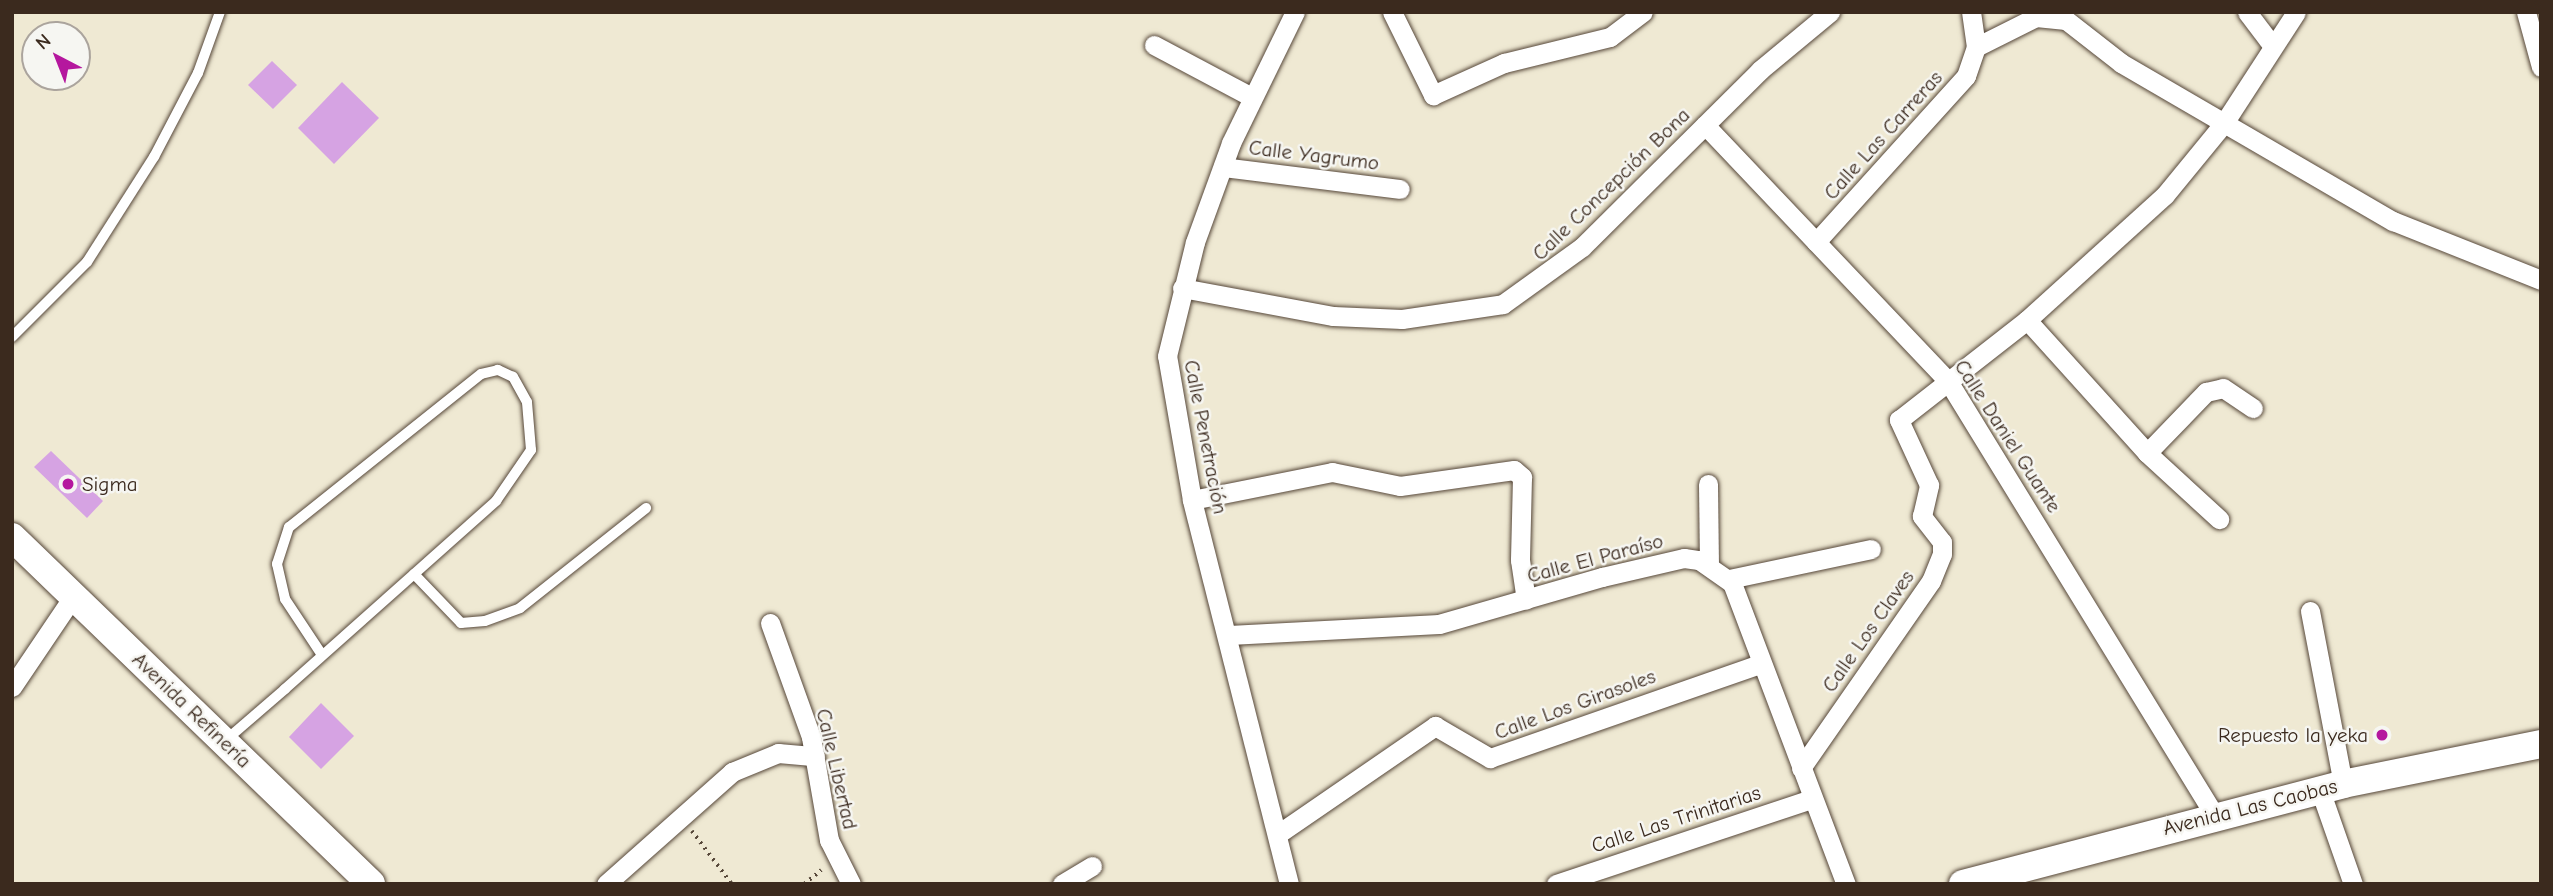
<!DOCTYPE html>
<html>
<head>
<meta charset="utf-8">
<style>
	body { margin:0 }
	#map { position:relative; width:2553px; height:896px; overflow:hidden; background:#efe9d3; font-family:"Comic Neue",sans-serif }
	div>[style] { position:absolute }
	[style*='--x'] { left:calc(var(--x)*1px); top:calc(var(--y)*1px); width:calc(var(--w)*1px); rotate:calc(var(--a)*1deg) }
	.building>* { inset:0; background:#d6a3e3 }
	.path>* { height:3.5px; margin-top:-1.75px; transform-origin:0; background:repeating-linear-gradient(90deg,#564739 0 2px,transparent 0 7px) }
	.roads { filter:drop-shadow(0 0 2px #564739) drop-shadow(0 0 2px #564739) }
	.lane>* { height:10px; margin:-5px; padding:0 5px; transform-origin:5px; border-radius:5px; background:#fff }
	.street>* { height:19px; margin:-9.5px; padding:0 9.5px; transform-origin:9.5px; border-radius:9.5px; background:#fff }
	.secondary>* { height:28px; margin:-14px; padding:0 14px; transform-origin:14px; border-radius:14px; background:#fff }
	.dots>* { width:19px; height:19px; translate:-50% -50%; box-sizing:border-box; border:4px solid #f6f6f2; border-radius:50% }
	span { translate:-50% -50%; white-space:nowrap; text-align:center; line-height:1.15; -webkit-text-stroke:5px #f6f6f2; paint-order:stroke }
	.street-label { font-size:21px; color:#3b2a1e }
	.poi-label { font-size:21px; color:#3b2a1e }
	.left { translate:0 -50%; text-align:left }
	.right { translate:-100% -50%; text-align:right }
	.frame { position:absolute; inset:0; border:14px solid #3b2a1e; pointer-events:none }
	.north { position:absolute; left:21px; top:21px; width:70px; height:70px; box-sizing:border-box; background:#f6f6f2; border:2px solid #aba49d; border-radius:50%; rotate:318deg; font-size:19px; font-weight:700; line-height:28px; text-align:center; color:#3b2a1e }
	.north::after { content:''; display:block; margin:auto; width:24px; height:32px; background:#b5179e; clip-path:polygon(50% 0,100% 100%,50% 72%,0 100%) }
</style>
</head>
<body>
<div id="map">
	<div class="building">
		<i style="clip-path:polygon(272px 61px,297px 85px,273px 109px,248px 85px)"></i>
		<i style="clip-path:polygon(342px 82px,379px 118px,334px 164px,298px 128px)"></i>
		<i style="clip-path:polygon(51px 451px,103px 501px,87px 518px,34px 467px)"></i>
		<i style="clip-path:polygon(321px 703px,354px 736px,321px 769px,289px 737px)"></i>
	</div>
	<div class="path">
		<i style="--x:692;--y:831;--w:66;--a:53"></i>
		<i style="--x:804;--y:884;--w:22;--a:-39"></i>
	</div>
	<div class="roads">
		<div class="lane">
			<i style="--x:12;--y:337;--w:106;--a:-45"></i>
			<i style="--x:87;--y:262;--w:125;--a:-57.5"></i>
			<i style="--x:154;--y:157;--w:95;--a:-62.4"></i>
			<i style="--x:198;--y:73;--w:65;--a:-70.2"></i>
			<i style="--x:414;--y:574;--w:68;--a:46.2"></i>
			<i style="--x:461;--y:623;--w:24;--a:-5"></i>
			<i style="--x:485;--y:621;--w:37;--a:-20"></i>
			<i style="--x:520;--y:608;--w:161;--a:-38.4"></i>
			<i style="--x:226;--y:740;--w:78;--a:-40.8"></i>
			<i style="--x:285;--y:689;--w:283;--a:-41.7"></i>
			<i style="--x:496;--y:501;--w:62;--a:-55.5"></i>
			<i style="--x:531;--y:450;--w:48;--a:-94.8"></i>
			<i style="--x:527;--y:402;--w:29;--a:-119"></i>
			<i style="--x:513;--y:377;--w:17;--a:-155"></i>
			<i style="--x:498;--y:370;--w:17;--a:167"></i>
			<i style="--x:481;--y:374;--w:246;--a:141.4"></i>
			<i style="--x:289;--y:527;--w:39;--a:108"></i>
			<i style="--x:277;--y:564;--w:36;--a:77"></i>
			<i style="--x:285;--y:599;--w:67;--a:56.5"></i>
		</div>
		<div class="street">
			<i style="--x:1392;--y:12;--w:93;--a:63.7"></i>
			<i style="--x:1433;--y:95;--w:78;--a:-24.3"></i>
			<i style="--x:1504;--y:63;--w:109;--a:-13.8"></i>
			<i style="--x:1610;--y:37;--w:41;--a:-37.1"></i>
			<i style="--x:2247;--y:12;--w:41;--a:52.9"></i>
			<i style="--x:2526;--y:12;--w:57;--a:74.7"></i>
			<i style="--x:1154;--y:45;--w:111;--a:28"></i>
			<i style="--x:1976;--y:47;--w:67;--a:-26.6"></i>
			<i style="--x:2036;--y:17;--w:30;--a:6"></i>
			<i style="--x:2066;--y:20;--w:70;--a:38"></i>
			<i style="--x:2121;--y:63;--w:315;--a:30.2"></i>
			<i style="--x:2393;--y:221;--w:159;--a:21.7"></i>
			<i style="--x:1705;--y:125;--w:353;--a:46.5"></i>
			<i style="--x:1948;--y:381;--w:510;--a:58.46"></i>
			<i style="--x:1223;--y:167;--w:178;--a:7.1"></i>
			<i style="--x:1816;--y:242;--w:224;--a:-47.9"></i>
			<i style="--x:1966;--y:76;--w:31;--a:-71"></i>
			<i style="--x:1976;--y:47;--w:35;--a:-98"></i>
			<i style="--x:1182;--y:288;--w:154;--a:10.5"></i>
			<i style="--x:1333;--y:316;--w:69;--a:2.5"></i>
			<i style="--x:1402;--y:319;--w:102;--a:-8.4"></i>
			<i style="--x:1503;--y:304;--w:97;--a:-35.8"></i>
			<i style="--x:1582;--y:247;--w:251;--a:-44.8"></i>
			<i style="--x:1760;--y:70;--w:91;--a:-39.6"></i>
			<i style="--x:2027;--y:320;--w:179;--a:47.9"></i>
			<i style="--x:2147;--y:453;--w:98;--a:42.5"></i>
			<i style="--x:2147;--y:453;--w:85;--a:-46"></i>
			<i style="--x:2206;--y:392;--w:17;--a:-13"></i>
			<i style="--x:2223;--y:388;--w:36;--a:34"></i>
			<i style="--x:1708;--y:484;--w:82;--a:89.3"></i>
			<i style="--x:1192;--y:500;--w:143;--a:-11.3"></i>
			<i style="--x:1332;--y:472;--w:69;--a:11.6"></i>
			<i style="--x:1400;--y:486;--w:115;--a:-8"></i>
			<i style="--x:1514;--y:470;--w:11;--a:41"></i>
			<i style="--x:1522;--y:477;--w:83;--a:91.4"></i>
			<i style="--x:1520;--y:560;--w:40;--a:81.5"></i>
			<i style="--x:1729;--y:579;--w:145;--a:-11.9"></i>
			<i style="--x:2310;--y:611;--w:176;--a:79.2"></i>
			<i style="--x:770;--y:623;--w:121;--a:70.2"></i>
			<i style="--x:811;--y:737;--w:105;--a:80.1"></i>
			<i style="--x:829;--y:840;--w:49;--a:63.4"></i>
			<i style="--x:1229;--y:635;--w:210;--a:-3"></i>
			<i style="--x:1439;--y:624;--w:170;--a:-16.1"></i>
			<i style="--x:1602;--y:577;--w:84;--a:-13"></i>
			<i style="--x:1684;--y:558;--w:15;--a:8"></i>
			<i style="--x:1699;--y:560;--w:40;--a:34.9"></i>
			<i style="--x:1732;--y:583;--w:322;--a:69.3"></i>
			<i style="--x:12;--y:687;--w:111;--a:-56"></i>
			<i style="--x:1801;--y:768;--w:228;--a:-55.2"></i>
			<i style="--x:1931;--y:581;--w:29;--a:-68"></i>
			<i style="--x:1942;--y:554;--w:12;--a:-90"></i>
			<i style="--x:1942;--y:542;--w:33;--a:-128"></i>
			<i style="--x:1922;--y:516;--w:32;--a:-77"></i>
			<i style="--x:1929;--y:485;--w:72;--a:-114.8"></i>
			<i style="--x:1899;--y:420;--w:162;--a:-38"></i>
			<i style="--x:2027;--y:320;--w:186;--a:-42.2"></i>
			<i style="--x:2165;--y:195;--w:93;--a:-50.7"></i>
			<i style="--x:2224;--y:123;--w:132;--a:-57"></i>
			<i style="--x:2320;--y:790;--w:100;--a:70.7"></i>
			<i style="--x:1278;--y:834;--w:191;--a:-34.5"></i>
			<i style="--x:1435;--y:726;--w:64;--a:30.2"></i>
			<i style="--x:1490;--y:758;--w:286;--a:-19.2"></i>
			<i style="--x:606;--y:884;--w:169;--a:-41.6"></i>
			<i style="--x:732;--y:772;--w:50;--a:-22.4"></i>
			<i style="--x:778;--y:753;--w:37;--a:5"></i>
			<i style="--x:1062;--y:884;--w:35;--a:-31"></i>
			<i style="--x:1289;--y:884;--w:396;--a:-104.2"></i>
			<i style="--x:1192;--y:500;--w:146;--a:-99.8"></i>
			<i style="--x:1167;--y:356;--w:117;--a:-76.2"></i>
			<i style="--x:1195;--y:242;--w:105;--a:-70"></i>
			<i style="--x:1231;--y:143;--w:146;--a:-64"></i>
			<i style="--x:1556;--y:884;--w:269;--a:-18.4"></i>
		</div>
		<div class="secondary">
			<i style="--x:12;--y:537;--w:499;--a:44"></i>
			<i style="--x:1963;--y:884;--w:393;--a:-14.7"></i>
			<i style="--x:2343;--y:784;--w:202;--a:-11.4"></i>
		</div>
	</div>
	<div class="dots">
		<i style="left:68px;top:484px;background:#b5179e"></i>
		<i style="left:2382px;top:735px;background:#b5179e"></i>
	</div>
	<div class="street-label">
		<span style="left:1883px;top:135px;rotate:-48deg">Calle Las Carreras</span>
		<span style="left:1314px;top:155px;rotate:7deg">Calle Yagrumo</span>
		<span style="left:1611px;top:184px;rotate:-44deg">Calle Concepción Bona</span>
		<span style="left:2008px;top:436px;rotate:57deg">Calle Daniel Guante</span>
		<span style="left:1206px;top:437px;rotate:79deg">Calle Penetración</span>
		<span style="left:1595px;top:558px;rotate:-15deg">Calle El Paraíso</span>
		<span style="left:1868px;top:631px;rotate:-55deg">Calle Los Claves</span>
		<span style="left:1575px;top:704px;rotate:-20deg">Calle Los Girasoles</span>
		<span style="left:192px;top:710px;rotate:44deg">Avenida Refinería</span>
		<span style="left:837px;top:769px;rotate:77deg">Calle Libertad</span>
		<span style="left:2250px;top:807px;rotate:-14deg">Avenida Las Caobas</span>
		<span style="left:1676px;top:819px;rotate:-18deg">Calle Las Trinitarias</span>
	</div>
	<div class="poi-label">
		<span class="left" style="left:82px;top:484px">Sigma</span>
		<span class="right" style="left:2368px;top:735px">Repuesto la yeka</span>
	</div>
	<div class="frame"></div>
	<div class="north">N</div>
</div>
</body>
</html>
